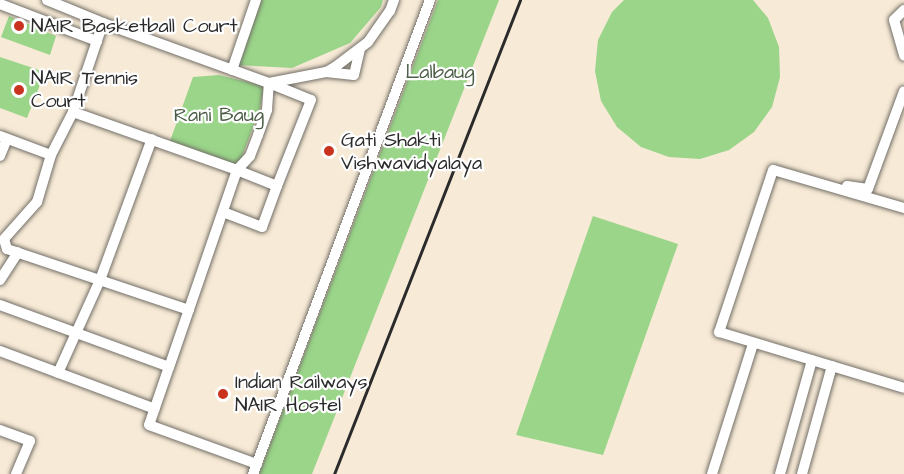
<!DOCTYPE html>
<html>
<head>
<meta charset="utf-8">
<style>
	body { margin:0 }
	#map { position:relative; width:904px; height:474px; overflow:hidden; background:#f7ead6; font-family:"Architects Daughter",sans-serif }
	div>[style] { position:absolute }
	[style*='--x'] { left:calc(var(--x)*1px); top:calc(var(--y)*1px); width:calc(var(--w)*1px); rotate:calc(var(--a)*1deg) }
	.green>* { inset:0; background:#9ad589 }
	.roads { filter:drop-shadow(0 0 2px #726e67) drop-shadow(0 0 2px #726e67) }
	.minor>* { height:10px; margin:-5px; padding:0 5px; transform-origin:5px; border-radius:5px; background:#fff }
	.rail>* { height:3px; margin:-1.5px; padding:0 1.5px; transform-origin:1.5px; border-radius:1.5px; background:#2b2b2b }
	.dots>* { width:16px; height:16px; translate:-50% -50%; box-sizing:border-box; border:3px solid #fff; border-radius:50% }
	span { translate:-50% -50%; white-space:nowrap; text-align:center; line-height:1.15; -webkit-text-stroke:4.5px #fff; paint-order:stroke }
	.poi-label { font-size:20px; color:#2b2b2b }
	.left { translate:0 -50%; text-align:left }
	.park-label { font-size:20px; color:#4c5e47 }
</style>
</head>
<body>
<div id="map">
	<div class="green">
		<i style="clip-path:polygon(260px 0,383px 0,381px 7px,350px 43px,292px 68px,236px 65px)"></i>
		<i style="clip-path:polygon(438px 0,499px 0,312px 474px,259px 474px)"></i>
		<i style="clip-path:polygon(624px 0,753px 0,768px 18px,779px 47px,780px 77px,772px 107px,754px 132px,729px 150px,700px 159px,669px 157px,641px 147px,617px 127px,601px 101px,595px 71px,598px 40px,612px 12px)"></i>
		<i style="clip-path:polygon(9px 16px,56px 36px,50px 55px,1px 37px)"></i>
		<i style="clip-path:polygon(0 57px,45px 72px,27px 118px,0 108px)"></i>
		<i style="clip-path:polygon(219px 75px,264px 86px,260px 109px,237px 170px,170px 141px,193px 77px)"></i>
		<i style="clip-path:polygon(593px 216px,678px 244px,603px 455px,516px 435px)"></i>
	</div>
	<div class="roads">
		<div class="minor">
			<i style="--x:47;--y:0;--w:61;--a:22.3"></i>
			<i style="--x:103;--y:23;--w:177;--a:19.9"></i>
			<i style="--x:269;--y:83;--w:45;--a:22"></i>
			<i style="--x:311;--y:100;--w:92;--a:111.6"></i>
			<i style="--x:277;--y:186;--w:43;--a:-158.2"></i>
			<i style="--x:237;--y:170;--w:19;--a:-47"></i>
			<i style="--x:250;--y:156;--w:22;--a:-69"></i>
			<i style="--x:258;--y:135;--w:27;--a:-70"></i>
			<i style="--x:267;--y:110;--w:27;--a:-86"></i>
			<i style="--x:0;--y:4;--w:104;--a:20.9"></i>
			<i style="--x:904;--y:10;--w:14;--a:135"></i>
			<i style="--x:894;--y:20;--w:37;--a:74"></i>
			<i style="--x:232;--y:70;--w:74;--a:-71.1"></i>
			<i style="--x:326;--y:72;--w:28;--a:6"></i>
			<i style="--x:354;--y:75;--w:26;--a:-77"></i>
			<i style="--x:269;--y:83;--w:58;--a:-10.9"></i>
			<i style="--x:326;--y:72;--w:10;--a:-29"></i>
			<i style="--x:335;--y:67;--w:41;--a:-37.1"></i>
			<i style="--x:368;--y:42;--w:38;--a:-55"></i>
			<i style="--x:390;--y:11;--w:12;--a:-70"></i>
			<i style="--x:73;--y:112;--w:94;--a:-71.4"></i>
			<i style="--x:0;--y:136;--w:54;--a:20.4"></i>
			<i style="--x:0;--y:156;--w:18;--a:-68"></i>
			<i style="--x:847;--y:186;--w:21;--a:8"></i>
			<i style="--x:868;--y:189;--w:104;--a:-69.8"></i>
			<i style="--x:904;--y:208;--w:136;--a:-163.8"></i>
			<i style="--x:773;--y:170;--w:171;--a:108.4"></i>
			<i style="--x:719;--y:332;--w:193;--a:16.8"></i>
			<i style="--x:223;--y:212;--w:42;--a:21"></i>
			<i style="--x:262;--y:227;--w:44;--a:-69.9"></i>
			<i style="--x:0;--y:280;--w:33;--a:-57"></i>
			<i style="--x:0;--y:305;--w:180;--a:20.1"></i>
			<i style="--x:189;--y:310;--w:192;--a:-161.5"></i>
			<i style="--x:7;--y:249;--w:10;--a:-107"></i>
			<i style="--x:4;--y:239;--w:50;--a:-48.3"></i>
			<i style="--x:37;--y:202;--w:49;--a:-73.4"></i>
			<i style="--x:51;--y:155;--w:48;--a:-62.9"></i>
			<i style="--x:73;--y:112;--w:174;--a:19.5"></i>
			<i style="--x:237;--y:170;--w:208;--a:109"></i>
			<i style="--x:169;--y:367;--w:61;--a:109"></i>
			<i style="--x:149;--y:425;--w:115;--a:19.9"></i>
			<i style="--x:0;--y:351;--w:165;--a:20.5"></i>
			<i style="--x:58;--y:373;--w:102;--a:-65.7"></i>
			<i style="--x:100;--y:280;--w:150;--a:-69.8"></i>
			<i style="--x:0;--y:430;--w:32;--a:20"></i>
			<i style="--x:30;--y:441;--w:36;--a:113"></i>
			<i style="--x:253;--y:474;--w:506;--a:-69.52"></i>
			<i style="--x:712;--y:474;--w:136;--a:-72.5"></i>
			<i style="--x:780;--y:474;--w:118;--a:-74.3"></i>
			<i style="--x:802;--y:474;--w:112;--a:-74.5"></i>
		</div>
	</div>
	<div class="rail">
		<i style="--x:334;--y:474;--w:509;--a:-68.57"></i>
	</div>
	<div class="dots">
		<i style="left:19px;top:26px;background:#c8321e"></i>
		<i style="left:19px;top:90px;background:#c8321e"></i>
		<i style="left:329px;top:151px;background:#c8321e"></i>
		<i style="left:223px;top:394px;background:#c8321e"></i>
	</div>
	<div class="poi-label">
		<span class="left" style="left:31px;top:26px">NAIR Basketball Court</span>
		<span class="left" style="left:31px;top:90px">NAIR Tennis<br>Court</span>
		<span class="left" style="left:341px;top:152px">Gati Shakti<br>Vishwavidyalaya</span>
		<span class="left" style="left:235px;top:394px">Indian Railways<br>NAIR Hostel</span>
	</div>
	<div class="park-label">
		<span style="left:440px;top:72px">Lalbaug</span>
		<span style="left:219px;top:115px">Rani Baug</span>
	</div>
</div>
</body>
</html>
